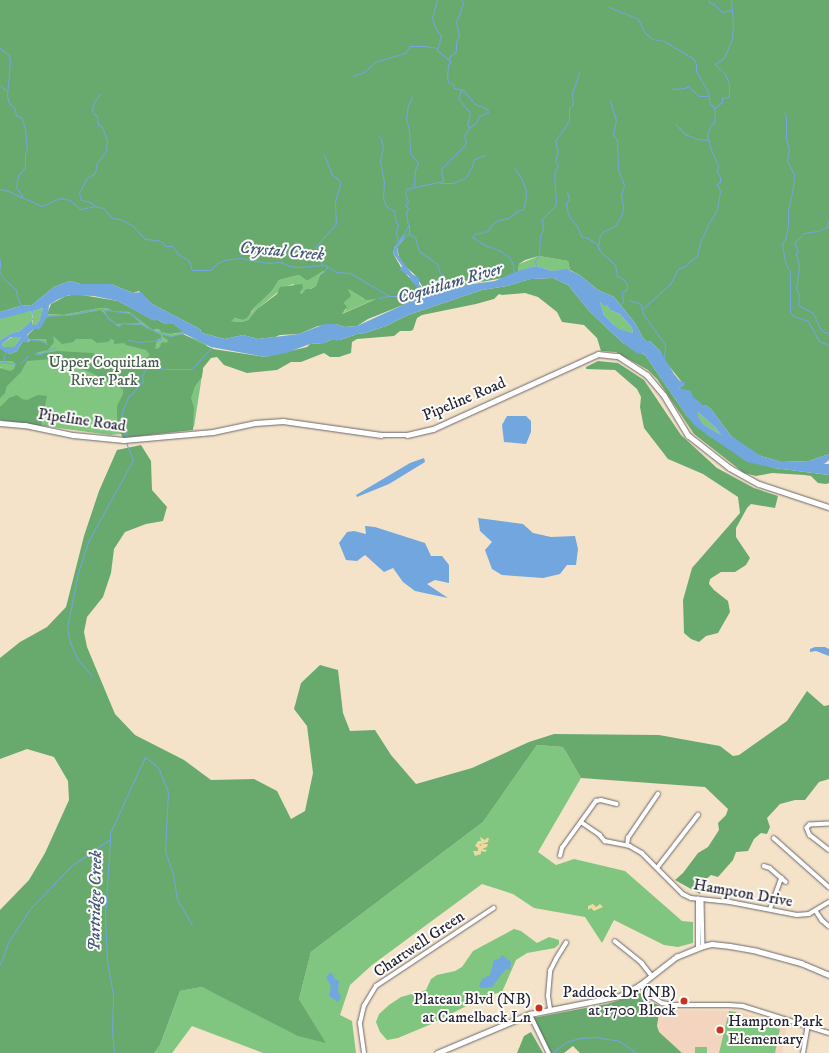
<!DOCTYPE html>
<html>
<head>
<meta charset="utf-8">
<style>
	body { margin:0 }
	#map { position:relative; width:829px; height:1053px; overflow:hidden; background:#f4e3c8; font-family:"IM FELL DW Pica",serif }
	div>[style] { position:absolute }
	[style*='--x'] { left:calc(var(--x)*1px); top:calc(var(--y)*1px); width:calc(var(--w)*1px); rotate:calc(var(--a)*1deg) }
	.built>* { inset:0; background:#f3d4bf }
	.green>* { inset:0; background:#80c580 }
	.forest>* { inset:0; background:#68aa6e }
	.sand>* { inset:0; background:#eeda9e }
	.water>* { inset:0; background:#71a6de }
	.stream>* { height:1px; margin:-0.5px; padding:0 0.5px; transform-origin:0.5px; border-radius:0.5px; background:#71a6de }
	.roads { filter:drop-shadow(0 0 1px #6c666c) drop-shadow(0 0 1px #6c666c) }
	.minor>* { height:3.5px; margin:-1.75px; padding:0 1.75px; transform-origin:1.75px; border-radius:1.75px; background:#fff }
	.tertiary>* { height:4.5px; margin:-2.25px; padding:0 2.25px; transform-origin:2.25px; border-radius:2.25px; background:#fff }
	.dots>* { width:11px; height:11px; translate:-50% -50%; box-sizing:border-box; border:2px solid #fdfcf7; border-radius:50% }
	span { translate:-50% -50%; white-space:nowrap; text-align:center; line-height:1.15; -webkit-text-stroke:4px #fdfcf7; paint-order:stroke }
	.park-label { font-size:16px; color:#435b53 }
	.street-label { font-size:16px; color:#22223b }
	.poi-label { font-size:16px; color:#22223b }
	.right { translate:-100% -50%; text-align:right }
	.left { translate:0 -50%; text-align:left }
	.water-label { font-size:17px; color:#42577c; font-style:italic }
</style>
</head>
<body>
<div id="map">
	<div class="built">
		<i style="clip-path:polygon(655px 1005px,671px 1010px,736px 1011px,787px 1026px,782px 1053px,669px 1053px,654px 1035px)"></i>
	</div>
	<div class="green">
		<i style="clip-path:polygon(539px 256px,568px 261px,570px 270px,553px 271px,536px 266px,518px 272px,519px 264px)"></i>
		<i style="clip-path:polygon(323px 271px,324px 272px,320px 275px,316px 286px,302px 294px,293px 284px,284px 287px,257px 309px,248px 320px,241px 322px,230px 321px,235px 318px,242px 320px,252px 312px,254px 308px,272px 291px,279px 280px,299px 275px,307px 281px)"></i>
		<i style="clip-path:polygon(348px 289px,364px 299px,378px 298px,341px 314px,346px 310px,344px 303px,349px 298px)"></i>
		<i style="clip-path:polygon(600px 302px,607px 305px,610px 310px,620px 314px,632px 328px,633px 333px,618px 329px,604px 315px)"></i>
		<i style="clip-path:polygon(102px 307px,129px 312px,155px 330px,159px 329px,173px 334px,183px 332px,185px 334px,180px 334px,207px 343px,194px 427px,110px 435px,0 420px,0 370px,2px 367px,0 368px,0 361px,12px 361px,30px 341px,47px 314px,64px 315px)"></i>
		<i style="clip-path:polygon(43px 308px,41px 319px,36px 325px,32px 325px,33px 320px,32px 320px,20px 331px,12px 333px,0 340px,0 319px,12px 314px,31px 311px,33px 319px,33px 311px)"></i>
		<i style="clip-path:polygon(12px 337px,21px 337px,14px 347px,4px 347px,2px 344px)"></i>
		<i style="clip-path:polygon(698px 412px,716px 428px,721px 435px,703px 424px,698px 416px)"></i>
		<i style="clip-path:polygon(537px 745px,563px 747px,581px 778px,538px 852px,556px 865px,574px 859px,625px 871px,682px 921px,693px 922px,693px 943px,678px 947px,664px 945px,614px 920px,602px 943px,585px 917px,534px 908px,513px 894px,482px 884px,372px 965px,350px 985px,340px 1015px,352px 1021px,356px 1053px,263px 1053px,192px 1026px,172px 1053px,154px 1053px,160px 1045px,180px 991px,202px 987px,325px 1042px,299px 999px,311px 952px,483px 822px)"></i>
		<i style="clip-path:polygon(514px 929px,521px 931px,537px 943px,549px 937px,559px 940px,559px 944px,555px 948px,527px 953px,516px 960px,502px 992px,486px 996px,429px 1025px,398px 1038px,387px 1040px,380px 1032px,376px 1022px,379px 1014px,389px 1005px,401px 997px,426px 990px,431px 979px,437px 975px,455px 971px,462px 967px,473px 951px)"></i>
		<i style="clip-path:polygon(729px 1011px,736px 1012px,734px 1019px,780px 1029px,775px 1053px,719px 1053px)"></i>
		<i style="clip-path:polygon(695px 1047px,707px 1047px,707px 1053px,695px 1053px)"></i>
	</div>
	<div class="forest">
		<i style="clip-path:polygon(evenodd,0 0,829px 0,829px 454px,809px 461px,781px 462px,761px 456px,748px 449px,731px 436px,711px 409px,706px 405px,701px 405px,680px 389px,681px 381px,664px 360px,660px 351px,650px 341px,646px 341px,643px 338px,635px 323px,614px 297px,598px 290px,581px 276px,570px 270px,568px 261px,539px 256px,525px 260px,519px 264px,518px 272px,503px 278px,465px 285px,432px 294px,426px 292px,415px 275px,404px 265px,399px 257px,397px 247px,404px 239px,395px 246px,393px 253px,403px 271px,426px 295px,423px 297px,368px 319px,357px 326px,345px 327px,335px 324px,318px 326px,299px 334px,280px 335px,275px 337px,258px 339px,243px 335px,225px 339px,202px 333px,200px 329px,152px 304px,139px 291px,133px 293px,111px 284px,81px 284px,70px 281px,54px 287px,32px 305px,20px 306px,0 312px,0 0,324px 272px,320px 275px,316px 286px,311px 289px,306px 289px,302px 294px,300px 292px,303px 288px,302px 284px,280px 287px,277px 294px,257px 309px,248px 320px,241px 322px,231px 321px,235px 318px,242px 320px,247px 318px,254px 308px,272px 291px,279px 280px,299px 275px,307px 281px,317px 275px,323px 271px,324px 272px,0 0,348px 289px,366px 300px,376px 299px,342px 314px,347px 307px,344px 303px,351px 296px,348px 289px)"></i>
		<i style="clip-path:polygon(evenodd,553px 278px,568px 285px,590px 312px,623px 343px,645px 355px,687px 416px,708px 435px,733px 451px,774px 468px,829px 475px,829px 483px,826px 484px,818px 483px,811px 476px,804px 475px,772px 473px,756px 476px,744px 473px,694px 434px,657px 379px,648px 370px,616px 352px,601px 351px,597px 338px,584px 325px,562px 322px,557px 312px,538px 297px,525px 293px,502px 295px,499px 294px,494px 299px,476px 304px,422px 315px,417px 318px,413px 330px,410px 331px,400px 331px,394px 336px,357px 339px,352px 342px,351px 353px,339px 357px,330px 357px,324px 353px,301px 362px,291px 362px,277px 370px,247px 373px,224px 365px,217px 357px,211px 358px,203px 368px,202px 377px,195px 386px,191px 398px,194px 408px,193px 430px,123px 438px,118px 428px,117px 417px,117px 406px,123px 394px,123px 389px,90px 372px,51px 359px,27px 361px,21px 372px,7px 386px,5px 393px,0 398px,0 368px,10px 371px,14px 369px,16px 364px,12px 361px,0 361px,0 348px,10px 354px,17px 351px,23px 341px,28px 342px,30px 340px,37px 340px,47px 344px,46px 339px,29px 339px,27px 336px,34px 329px,40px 328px,46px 318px,51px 316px,69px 316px,101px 310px,118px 327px,122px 324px,141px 325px,161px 335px,161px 338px,157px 340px,155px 349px,159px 348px,162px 342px,167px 343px,168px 340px,163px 337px,163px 335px,171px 337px,183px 334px,213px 349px,265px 357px,307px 347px,310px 344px,324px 343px,333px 339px,340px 340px,357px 334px,365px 333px,386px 326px,408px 315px,482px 290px,507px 286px,530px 279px,553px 278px,53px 336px,62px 344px,73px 342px,76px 339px,92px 339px,97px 343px,108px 342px,111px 339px,114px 340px,114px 344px,124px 343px,126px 345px,146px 350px,150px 355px,135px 368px,92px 353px,57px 351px,40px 354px,35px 353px,48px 350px,54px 342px,53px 336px)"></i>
		<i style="clip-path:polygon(76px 294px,118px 301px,153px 320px,156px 319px,166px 324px,174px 324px,184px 332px,171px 334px,161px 332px,159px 329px,153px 330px,129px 312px,113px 311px,107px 308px,99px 308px,64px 315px,47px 314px,51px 304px,66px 296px)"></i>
		<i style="clip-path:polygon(107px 310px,131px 314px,140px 323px,116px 324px,108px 317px,105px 312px)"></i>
		<i style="clip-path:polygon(598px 361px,618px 363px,644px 380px,681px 435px,717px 468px,754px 488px,778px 496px,775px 508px,751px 504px,747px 508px,736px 528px,736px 537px,750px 558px,746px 565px,735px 572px,721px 572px,710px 579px,709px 584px,714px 590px,728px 601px,730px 612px,718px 633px,706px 636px,699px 642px,691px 639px,684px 633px,683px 600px,692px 568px,740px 513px,738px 497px,703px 474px,668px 459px,644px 428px,640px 407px,641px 397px,637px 389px,615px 370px,586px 369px,586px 367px)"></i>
		<i style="clip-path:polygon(17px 395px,22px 399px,27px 400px,38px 395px,47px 396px,41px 426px,0 420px,0 407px,9px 398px)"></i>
		<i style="clip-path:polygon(141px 445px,151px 461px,152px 490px,167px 507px,163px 521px,146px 524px,125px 532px,114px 549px,111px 573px,103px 597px,87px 617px,84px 632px,87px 647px,115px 714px,135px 735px,184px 760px,211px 780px,254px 779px,277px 791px,291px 819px,305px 811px,313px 773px,307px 726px,294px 709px,301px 683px,320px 665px,338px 670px,343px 713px,350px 731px,375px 730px,391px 755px,416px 784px,472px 768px,529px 742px,554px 734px,659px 735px,720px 746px,733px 756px,739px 755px,787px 721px,807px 691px,824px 706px,829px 705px,829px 779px,819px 782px,805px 800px,795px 800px,780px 804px,767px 818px,770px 827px,767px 834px,761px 833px,754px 839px,748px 851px,736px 852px,733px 860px,718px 877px,711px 875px,704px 881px,700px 894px,675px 880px,683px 873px,698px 853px,708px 847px,719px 830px,718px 823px,726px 815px,728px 809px,705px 787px,581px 778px,563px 747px,537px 745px,483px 822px,311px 952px,299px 999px,326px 1043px,298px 1036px,202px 987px,180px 991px,160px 1045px,154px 1053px,0 1053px,0 910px,29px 880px,45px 853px,69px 800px,68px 781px,54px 757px,27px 749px,0 759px,0 658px,20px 642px,47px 627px,66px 607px,84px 536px,99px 491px,117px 450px)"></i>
		<i style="clip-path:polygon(639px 992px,649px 1001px,660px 1006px,657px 1026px,659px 1032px,682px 1053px,580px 1053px,573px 1046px,564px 1053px,550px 1053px,533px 1018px,607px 1004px,627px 998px)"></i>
		<i style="clip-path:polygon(531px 1032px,543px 1053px,517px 1053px,524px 1036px)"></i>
	</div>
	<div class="sand">
		<i style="clip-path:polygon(480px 837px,485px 840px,487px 838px,489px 838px,488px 842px,479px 845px,481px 846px,482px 844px,488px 844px,487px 847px,482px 849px,487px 850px,485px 852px,481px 851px,481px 854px,475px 856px,473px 851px,478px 851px,478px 848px,475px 846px,478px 841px,481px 841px)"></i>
		<i style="clip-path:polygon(593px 904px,596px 907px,600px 904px,603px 907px,594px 911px,591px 908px,588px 910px,588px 906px)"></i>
	</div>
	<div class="water">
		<i style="clip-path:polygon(evenodd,404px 233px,404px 239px,397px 247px,398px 255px,412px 274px,419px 278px,419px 284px,428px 294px,439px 293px,465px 285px,495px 281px,515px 272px,536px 266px,553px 271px,567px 269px,581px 276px,598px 290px,614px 297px,635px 323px,643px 338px,646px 341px,650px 341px,660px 351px,674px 374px,680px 381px,685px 382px,684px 386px,679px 388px,691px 391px,693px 397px,701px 403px,701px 405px,706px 405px,711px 409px,731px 436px,761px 456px,781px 462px,809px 461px,829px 454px,829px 460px,824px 464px,829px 464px,829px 475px,774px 468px,747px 462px,695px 426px,687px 416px,645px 355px,642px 353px,638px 354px,623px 343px,590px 312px,568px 285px,553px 278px,530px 279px,507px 286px,482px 290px,408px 315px,386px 326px,365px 333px,357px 334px,337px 341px,333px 339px,324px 343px,310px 344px,286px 353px,265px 357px,211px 347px,185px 334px,174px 324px,166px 324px,156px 319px,154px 321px,118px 301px,94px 296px,69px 295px,57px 300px,49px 305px,48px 315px,40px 329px,34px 329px,27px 335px,29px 339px,28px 343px,23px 341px,17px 351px,10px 354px,4px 352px,0 348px,0 340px,12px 333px,20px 331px,33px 319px,31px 311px,0 319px,0 312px,20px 306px,32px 305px,54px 287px,70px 281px,81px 284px,111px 284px,133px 293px,141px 292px,152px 304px,200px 329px,202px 333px,225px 339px,243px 335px,258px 339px,299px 334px,325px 324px,335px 324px,345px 327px,357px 326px,425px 295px,411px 281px,409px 276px,400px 270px,402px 266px,393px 253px,395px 246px,404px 233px,600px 302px,605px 306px,607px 305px,610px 310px,620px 314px,632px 328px,633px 333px,619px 329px,614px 325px,604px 315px,600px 302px,404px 233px,43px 308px,40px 320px,36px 325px,32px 325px,33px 311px,43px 308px,404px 233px,11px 337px,21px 337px,14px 347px,4px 347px,2px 344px,11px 337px,404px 233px,698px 412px,716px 428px,721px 435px,703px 424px,698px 416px,698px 412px)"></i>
		<i style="clip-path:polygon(507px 416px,526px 416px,531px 421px,531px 432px,526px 444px,504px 442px,502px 425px)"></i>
		<i style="clip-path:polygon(424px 458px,425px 462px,389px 484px,357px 497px,356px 495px,410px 463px)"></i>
		<i style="clip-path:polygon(478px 518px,523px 524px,533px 533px,551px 537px,575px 536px,578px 549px,576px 565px,567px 565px,560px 574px,543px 578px,502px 575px,492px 569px,485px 550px,492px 542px,480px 531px)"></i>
		<i style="clip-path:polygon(365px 526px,375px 527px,425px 543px,431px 556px,442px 556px,449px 565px,449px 583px,435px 580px,427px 584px,448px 598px,415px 591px,403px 582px,393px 568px,384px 572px,365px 555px,357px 561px,346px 560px,339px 543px,347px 532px,354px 531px,366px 534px)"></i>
		<i style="clip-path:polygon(815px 647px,825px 647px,829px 649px,829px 656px,816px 651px,810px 652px,810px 649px)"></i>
		<i style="clip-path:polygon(502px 955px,511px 962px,510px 970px,507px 969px,504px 971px,492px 987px,481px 988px,479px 986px,482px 979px,490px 975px,494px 960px,499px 959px)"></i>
		<i style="clip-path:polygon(331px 972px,335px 979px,339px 981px,338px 992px,341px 996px,338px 1002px,329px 996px,331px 986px,326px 977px)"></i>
	</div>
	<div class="stream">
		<i style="--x:437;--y:0;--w:19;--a:106"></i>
		<i style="--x:432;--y:18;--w:9;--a:72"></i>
		<i style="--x:435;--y:27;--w:11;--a:56"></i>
		<i style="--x:441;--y:36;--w:15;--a:106"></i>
		<i style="--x:437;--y:50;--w:16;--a:40"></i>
		<i style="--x:709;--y:0;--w:3;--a:72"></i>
		<i style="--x:710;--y:3;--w:4;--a:14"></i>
		<i style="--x:714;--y:4;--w:11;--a:45"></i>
		<i style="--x:722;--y:12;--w:9;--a:-13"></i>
		<i style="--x:609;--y:7;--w:31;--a:22"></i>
		<i style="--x:638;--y:19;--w:16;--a:63"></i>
		<i style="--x:645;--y:33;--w:9;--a:41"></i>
		<i style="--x:652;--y:39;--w:12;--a:9"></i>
		<i style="--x:664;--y:41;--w:35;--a:31"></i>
		<i style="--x:694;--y:59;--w:5;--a:68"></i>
		<i style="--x:696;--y:64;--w:7;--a:90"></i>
		<i style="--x:696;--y:71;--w:24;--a:60"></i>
		<i style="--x:708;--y:92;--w:12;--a:81"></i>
		<i style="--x:710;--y:104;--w:5;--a:37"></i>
		<i style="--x:714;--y:107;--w:6;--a:81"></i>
		<i style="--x:715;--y:113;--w:9;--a:96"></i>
		<i style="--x:714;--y:122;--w:4;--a:135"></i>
		<i style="--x:711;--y:125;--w:10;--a:114"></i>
		<i style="--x:707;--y:134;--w:13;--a:77"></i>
		<i style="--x:710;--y:147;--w:21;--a:67"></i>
		<i style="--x:718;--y:166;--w:6;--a:99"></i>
		<i style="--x:717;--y:172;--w:6;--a:59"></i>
		<i style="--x:720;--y:177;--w:5;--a:90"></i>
		<i style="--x:720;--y:182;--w:4;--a:146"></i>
		<i style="--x:717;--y:184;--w:8;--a:67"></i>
		<i style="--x:720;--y:191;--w:19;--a:99"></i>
		<i style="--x:717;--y:210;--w:13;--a:122"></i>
		<i style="--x:710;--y:221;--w:23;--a:115"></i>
		<i style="--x:700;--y:242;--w:14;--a:102"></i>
		<i style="--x:697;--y:256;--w:10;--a:143"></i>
		<i style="--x:689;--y:262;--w:4;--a:124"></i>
		<i style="--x:687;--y:265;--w:10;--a:156"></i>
		<i style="--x:678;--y:269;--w:17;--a:118"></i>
		<i style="--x:670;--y:284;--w:36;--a:138"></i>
		<i style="--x:0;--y:48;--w:11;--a:38"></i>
		<i style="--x:9;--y:55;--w:6;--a:81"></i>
		<i style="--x:10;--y:61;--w:35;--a:95"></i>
		<i style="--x:7;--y:96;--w:7;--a:74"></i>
		<i style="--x:9;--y:103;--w:6;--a:39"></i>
		<i style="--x:14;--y:107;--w:8;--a:76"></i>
		<i style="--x:16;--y:115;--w:7;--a:27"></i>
		<i style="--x:22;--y:118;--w:11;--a:75"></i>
		<i style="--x:25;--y:129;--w:21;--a:85"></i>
		<i style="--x:27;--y:150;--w:4;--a:117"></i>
		<i style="--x:25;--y:154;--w:13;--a:90"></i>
		<i style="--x:25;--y:167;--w:11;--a:128"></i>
		<i style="--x:18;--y:176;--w:11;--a:100"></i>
		<i style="--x:16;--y:187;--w:11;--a:56"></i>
		<i style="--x:353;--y:76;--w:12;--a:-20"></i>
		<i style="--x:364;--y:72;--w:15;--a:-42"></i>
		<i style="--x:375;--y:62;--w:31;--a:-17"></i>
		<i style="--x:405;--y:53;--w:9;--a:-54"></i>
		<i style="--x:410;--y:46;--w:15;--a:0"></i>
		<i style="--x:425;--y:46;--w:12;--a:9"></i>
		<i style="--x:0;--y:85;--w:8;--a:45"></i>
		<i style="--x:671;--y:89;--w:14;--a:-4"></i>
		<i style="--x:685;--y:88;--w:4;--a:-34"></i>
		<i style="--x:688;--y:86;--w:15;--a:42"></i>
		<i style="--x:699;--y:96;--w:8;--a:0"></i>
		<i style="--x:461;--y:90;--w:9;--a:111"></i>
		<i style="--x:458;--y:98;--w:19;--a:51"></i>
		<i style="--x:470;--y:113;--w:12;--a:104"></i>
		<i style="--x:467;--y:125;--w:3;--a:45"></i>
		<i style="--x:412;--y:97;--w:9;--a:117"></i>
		<i style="--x:408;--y:105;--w:13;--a:99"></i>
		<i style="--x:406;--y:118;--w:13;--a:77"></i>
		<i style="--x:409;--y:131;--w:22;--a:87"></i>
		<i style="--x:410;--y:153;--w:13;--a:51"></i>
		<i style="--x:418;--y:163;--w:8;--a:113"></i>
		<i style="--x:415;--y:170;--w:16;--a:94"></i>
		<i style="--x:715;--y:108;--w:9;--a:-41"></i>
		<i style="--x:722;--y:102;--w:4;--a:-90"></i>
		<i style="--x:722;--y:98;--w:6;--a:-9"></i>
		<i style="--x:728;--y:97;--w:4;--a:-76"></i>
		<i style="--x:729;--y:93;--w:9;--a:-90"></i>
		<i style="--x:729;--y:84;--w:11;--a:-112"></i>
		<i style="--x:725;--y:74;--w:14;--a:-135"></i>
		<i style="--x:715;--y:64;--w:11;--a:-34"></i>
		<i style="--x:724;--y:58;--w:22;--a:-68"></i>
		<i style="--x:732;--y:38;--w:15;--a:-86"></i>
		<i style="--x:733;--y:23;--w:23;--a:-95"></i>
		<i style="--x:784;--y:113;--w:4;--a:56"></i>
		<i style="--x:786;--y:116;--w:23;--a:90"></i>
		<i style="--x:786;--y:139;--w:10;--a:73"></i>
		<i style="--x:789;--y:149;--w:12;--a:99"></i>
		<i style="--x:787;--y:161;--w:15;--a:62"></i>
		<i style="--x:794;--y:174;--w:13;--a:94"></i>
		<i style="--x:793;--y:187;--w:24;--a:102"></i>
		<i style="--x:788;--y:210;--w:16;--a:90"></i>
		<i style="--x:788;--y:226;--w:14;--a:102"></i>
		<i style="--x:785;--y:240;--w:4;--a:135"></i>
		<i style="--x:782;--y:243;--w:19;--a:81"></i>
		<i style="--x:785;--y:262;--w:11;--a:63"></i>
		<i style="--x:790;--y:272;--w:40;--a:90"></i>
		<i style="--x:790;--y:312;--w:5;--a:53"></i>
		<i style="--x:793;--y:316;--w:16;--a:18"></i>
		<i style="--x:808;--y:321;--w:23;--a:61"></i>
		<i style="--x:819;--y:341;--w:11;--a:22"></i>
		<i style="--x:675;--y:124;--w:14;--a:45"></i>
		<i style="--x:685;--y:134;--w:13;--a:23"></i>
		<i style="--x:697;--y:139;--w:11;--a:5"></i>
		<i style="--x:378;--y:136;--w:4;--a:45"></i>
		<i style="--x:381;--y:139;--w:8;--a:76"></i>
		<i style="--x:383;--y:147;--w:13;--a:103"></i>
		<i style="--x:380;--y:160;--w:23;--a:80"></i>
		<i style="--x:384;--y:183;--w:15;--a:94"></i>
		<i style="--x:383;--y:198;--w:9;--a:69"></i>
		<i style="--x:386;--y:206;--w:9;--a:32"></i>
		<i style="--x:394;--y:211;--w:11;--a:80"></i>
		<i style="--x:396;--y:222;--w:3;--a:45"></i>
		<i style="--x:398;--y:224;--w:7;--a:106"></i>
		<i style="--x:396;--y:231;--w:13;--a:81"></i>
		<i style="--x:514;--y:167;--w:15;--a:58"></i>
		<i style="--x:522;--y:180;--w:12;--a:70"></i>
		<i style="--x:526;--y:191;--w:12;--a:95"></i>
		<i style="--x:525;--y:203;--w:6;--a:108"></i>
		<i style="--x:523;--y:209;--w:6;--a:162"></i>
		<i style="--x:517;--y:211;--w:11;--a:139"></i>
		<i style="--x:509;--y:218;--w:11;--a:170"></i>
		<i style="--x:498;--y:220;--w:9;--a:144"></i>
		<i style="--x:491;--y:225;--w:7;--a:117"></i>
		<i style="--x:488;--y:231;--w:13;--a:167"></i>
		<i style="--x:475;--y:234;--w:4;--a:135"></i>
		<i style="--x:472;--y:237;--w:15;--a:32"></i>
		<i style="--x:485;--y:245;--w:15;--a:20"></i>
		<i style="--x:499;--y:250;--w:12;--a:35"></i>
		<i style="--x:509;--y:257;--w:8;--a:60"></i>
		<i style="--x:513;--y:264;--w:10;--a:84"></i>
		<i style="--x:440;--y:183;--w:13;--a:0"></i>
		<i style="--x:453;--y:183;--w:14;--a:-25"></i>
		<i style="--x:466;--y:177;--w:13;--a:-61"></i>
		<i style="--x:472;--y:166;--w:7;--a:-74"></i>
		<i style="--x:474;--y:159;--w:12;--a:-20"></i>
		<i style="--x:0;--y:189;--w:8;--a:14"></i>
		<i style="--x:8;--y:191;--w:37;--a:24"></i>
		<i style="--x:42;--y:206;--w:20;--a:-24"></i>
		<i style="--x:60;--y:198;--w:10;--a:11"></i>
		<i style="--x:70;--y:200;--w:13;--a:42"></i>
		<i style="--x:80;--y:209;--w:15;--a:-11"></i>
		<i style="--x:95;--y:206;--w:8;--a:14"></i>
		<i style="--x:103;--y:208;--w:13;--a:48"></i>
		<i style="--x:112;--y:218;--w:8;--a:7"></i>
		<i style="--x:120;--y:219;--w:15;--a:28"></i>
		<i style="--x:133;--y:226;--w:18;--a:47"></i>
		<i style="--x:145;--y:239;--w:12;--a:5"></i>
		<i style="--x:157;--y:240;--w:5;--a:22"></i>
		<i style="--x:162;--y:242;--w:5;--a:53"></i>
		<i style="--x:165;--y:246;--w:7;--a:0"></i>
		<i style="--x:172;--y:246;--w:10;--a:53"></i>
		<i style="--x:178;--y:254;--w:13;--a:32"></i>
		<i style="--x:189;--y:261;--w:9;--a:72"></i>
		<i style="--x:192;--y:270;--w:18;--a:0"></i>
		<i style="--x:210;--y:270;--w:10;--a:-45"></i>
		<i style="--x:217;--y:263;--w:8;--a:-23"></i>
		<i style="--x:224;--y:260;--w:16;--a:-7"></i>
		<i style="--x:240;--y:258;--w:27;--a:10"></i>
		<i style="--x:267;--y:263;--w:13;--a:-4"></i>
		<i style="--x:280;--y:262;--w:10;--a:24"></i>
		<i style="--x:289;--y:266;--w:9;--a:6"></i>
		<i style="--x:298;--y:267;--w:27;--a:-4"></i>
		<i style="--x:325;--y:265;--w:13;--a:32"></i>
		<i style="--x:336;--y:272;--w:14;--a:4"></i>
		<i style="--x:350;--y:273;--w:45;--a:30.5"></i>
		<i style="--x:389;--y:296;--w:16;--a:0"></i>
		<i style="--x:405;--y:296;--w:11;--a:22"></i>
		<i style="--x:567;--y:192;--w:7;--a:74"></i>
		<i style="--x:569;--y:199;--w:6;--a:121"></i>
		<i style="--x:566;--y:204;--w:6;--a:81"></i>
		<i style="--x:567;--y:210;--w:9;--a:69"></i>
		<i style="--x:570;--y:218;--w:11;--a:49"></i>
		<i style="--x:577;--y:226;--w:11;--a:68"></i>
		<i style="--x:581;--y:236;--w:7;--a:16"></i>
		<i style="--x:588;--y:238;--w:11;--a:34"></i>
		<i style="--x:597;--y:244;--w:6;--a:72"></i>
		<i style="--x:94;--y:205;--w:5;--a:-143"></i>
		<i style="--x:90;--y:202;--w:9;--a:-167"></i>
		<i style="--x:81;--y:200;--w:7;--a:-106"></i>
		<i style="--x:79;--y:193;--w:17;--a:-62"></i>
		<i style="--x:87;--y:178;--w:9;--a:-32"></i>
		<i style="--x:95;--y:173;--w:10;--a:-79"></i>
		<i style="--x:97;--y:163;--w:15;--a:-53"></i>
		<i style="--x:106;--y:151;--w:11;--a:-85"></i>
		<i style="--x:107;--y:140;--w:14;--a:-111"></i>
		<i style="--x:102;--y:127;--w:5;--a:-143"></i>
		<i style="--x:98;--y:124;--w:8;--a:-97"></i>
		<i style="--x:97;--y:116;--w:4;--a:-146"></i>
		<i style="--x:94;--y:114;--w:5;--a:-112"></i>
		<i style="--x:92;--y:109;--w:7;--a:-74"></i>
		<i style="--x:94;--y:102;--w:10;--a:-53"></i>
		<i style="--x:829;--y:219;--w:8;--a:104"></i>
		<i style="--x:827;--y:227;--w:11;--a:158"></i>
		<i style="--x:817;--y:231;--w:13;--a:171"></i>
		<i style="--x:804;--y:233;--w:14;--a:135"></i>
		<i style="--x:794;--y:243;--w:9;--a:63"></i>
		<i style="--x:798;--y:251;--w:4;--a:124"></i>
		<i style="--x:796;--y:254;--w:11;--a:75"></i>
		<i style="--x:799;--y:265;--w:23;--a:97"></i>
		<i style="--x:796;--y:288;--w:7;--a:63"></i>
		<i style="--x:799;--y:294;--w:11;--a:95"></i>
		<i style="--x:798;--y:305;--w:17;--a:28"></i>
		<i style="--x:813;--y:313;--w:19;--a:65"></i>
		<i style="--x:821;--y:330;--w:9;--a:27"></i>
		<i style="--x:404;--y:234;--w:9;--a:-63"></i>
		<i style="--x:408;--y:226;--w:13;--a:-99"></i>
		<i style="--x:406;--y:213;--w:5;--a:-68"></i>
		<i style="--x:408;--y:208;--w:4;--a:-135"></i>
		<i style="--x:405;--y:205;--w:4;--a:-45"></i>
		<i style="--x:408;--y:202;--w:9;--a:-108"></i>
		<i style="--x:405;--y:193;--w:4;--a:-76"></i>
		<i style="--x:406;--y:189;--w:38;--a:-12"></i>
		<i style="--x:443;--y:181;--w:12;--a:-99"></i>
		<i style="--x:441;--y:169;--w:33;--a:-45"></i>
		<i style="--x:464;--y:146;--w:4;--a:-63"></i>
		<i style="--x:466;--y:142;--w:6;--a:-108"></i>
		<i style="--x:464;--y:136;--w:9;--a:-58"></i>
		<i style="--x:469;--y:128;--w:9;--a:-36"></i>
		<i style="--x:476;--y:123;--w:8;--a:-67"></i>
		<i style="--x:479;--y:116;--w:10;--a:-24"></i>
		<i style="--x:488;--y:112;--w:3;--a:-108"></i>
		<i style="--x:487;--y:109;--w:13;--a:-157"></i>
		<i style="--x:475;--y:104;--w:18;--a:-131"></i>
		<i style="--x:463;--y:90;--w:9;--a:-167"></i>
		<i style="--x:454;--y:88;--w:4;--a:-104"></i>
		<i style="--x:453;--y:84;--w:5;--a:-158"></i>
		<i style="--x:448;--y:82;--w:5;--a:-101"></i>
		<i style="--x:447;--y:77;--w:12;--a:-85"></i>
		<i style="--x:448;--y:65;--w:4;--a:-56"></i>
		<i style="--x:450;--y:62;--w:5;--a:-101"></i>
		<i style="--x:449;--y:57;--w:9;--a:-41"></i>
		<i style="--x:456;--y:51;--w:8;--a:-90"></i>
		<i style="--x:456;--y:43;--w:9;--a:-69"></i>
		<i style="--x:459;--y:35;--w:13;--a:-103"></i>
		<i style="--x:456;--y:22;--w:19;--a:-69"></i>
		<i style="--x:463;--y:4;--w:4;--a:-104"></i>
		<i style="--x:409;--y:234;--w:7;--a:27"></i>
		<i style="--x:415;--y:237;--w:15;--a:74"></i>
		<i style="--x:419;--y:251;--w:22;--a:36"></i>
		<i style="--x:437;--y:264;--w:7;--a:74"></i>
		<i style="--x:439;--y:271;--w:14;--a:51"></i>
		<i style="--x:448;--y:282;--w:7;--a:74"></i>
		<i style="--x:404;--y:237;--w:6;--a:-31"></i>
		<i style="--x:409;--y:234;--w:9;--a:-90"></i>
		<i style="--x:601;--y:252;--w:6;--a:-121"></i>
		<i style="--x:598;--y:247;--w:12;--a:-81"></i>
		<i style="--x:600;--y:235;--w:6;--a:-45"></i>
		<i style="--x:604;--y:231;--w:12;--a:-24"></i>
		<i style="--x:615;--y:226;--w:14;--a:-60"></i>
		<i style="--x:622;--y:214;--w:8;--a:-83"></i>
		<i style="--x:623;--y:206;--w:10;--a:-101"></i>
		<i style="--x:621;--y:196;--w:11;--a:-75"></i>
		<i style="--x:624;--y:185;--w:17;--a:-111"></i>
		<i style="--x:618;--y:169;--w:29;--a:-92"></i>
		<i style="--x:617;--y:140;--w:6;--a:-129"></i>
		<i style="--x:613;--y:135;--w:15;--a:-79"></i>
		<i style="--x:616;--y:120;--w:20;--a:-108"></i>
		<i style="--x:601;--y:252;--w:19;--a:43"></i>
		<i style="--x:615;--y:265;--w:11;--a:80"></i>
		<i style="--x:617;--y:276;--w:7;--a:27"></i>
		<i style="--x:623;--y:279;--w:6;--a:51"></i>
		<i style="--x:627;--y:284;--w:5;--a:90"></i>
		<i style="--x:627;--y:289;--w:6;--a:149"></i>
		<i style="--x:622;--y:292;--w:9;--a:84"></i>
		<i style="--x:623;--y:301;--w:6;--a:121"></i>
		<i style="--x:0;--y:260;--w:8;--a:90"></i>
		<i style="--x:322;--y:265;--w:19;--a:-111"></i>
		<i style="--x:315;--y:247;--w:31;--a:-48"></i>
		<i style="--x:336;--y:224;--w:22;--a:-93"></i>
		<i style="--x:335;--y:202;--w:19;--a:-74"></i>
		<i style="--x:340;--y:184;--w:4;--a:-104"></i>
		<i style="--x:339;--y:180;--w:9;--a:-144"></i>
		<i style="--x:332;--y:175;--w:22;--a:-111"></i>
		<i style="--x:536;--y:266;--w:5;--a:-101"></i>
		<i style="--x:535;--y:261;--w:7;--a:-56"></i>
		<i style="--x:539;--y:255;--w:20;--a:-87"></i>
		<i style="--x:540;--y:235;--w:6;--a:-59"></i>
		<i style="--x:543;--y:230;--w:11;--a:-95"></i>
		<i style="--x:542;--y:219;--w:17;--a:-45"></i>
		<i style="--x:554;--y:207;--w:5;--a:-68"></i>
		<i style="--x:556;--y:202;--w:28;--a:-94"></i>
		<i style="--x:554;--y:174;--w:10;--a:-66"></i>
		<i style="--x:558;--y:165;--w:5;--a:-127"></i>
		<i style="--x:555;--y:161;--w:9;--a:-72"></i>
		<i style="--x:558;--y:152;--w:11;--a:-105"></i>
		<i style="--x:555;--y:141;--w:24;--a:-55"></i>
		<i style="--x:569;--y:121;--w:13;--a:-90"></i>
		<i style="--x:569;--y:108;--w:6;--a:-45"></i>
		<i style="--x:573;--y:104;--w:10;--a:-96"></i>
		<i style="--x:572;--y:94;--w:23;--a:-72"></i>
		<i style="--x:0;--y:271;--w:6;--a:72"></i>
		<i style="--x:2;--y:277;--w:19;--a:43"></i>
		<i style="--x:16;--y:290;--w:10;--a:79"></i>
		<i style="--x:18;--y:300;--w:8;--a:60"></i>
		<i style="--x:324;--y:272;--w:6;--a:-59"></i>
		<i style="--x:378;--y:298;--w:11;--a:-10"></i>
		<i style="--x:629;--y:300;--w:13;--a:18"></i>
		<i style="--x:641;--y:304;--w:10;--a:79"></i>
		<i style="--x:643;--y:314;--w:37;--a:54"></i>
		<i style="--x:665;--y:344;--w:16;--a:94"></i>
		<i style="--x:105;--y:310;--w:25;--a:7"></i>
		<i style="--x:130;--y:313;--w:9;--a:36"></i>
		<i style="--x:137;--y:318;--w:7;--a:56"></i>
		<i style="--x:46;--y:316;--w:22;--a:-3"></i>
		<i style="--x:68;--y:315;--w:29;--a:-12"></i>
		<i style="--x:96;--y:309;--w:7;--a:0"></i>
		<i style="--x:103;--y:309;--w:9;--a:63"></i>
		<i style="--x:107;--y:317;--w:14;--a:39"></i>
		<i style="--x:118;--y:326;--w:6;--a:-31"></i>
		<i style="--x:123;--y:323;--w:18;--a:3"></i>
		<i style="--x:141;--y:324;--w:15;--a:28"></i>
		<i style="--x:154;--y:331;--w:18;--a:16"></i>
		<i style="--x:171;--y:336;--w:13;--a:-13"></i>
		<i style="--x:28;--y:339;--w:15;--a:8"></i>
		<i style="--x:43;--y:341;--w:5;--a:37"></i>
		<i style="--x:128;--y:340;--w:10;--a:11"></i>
		<i style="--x:138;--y:342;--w:22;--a:-5"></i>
		<i style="--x:160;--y:340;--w:6;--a:-72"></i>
		<i style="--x:35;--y:354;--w:5;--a:0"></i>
		<i style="--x:40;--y:354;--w:17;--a:-24"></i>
		<i style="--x:3;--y:362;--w:13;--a:9"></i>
		<i style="--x:0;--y:363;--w:3;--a:-18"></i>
		<i style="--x:3;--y:362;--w:9;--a:-77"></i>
		<i style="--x:21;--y:363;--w:10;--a:-45"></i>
		<i style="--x:127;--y:437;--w:19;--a:-108"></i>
		<i style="--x:121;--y:419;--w:7;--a:-82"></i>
		<i style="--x:122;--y:412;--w:16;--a:-68"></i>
		<i style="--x:128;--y:397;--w:6;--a:-39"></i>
		<i style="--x:133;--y:393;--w:9;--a:-58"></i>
		<i style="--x:138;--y:385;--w:6;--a:-31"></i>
		<i style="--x:143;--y:382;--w:6;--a:-99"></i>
		<i style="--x:142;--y:376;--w:10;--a:-66"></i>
		<i style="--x:146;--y:367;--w:7;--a:-27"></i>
		<i style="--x:152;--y:364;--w:4;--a:45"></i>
		<i style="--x:155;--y:367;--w:10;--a:11"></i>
		<i style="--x:165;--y:369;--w:26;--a:0"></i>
		<i style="--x:191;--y:369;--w:30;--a:-46"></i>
		<i style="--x:92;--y:676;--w:23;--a:-130"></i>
		<i style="--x:77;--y:658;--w:17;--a:-114"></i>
		<i style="--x:70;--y:642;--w:14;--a:-102"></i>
		<i style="--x:67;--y:628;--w:56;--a:-78.7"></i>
		<i style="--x:78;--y:573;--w:35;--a:-72"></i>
		<i style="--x:89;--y:540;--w:91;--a:-61.2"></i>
		<i style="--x:133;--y:460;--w:18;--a:-112"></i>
		<i style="--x:0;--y:964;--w:25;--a:-69"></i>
		<i style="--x:9;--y:941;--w:37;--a:-57"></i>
		<i style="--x:29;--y:910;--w:61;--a:-46.3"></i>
		<i style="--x:71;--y:866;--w:47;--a:-34.7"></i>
		<i style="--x:553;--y:1052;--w:16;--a:-38"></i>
		<i style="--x:566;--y:1042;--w:14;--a:-17"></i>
		<i style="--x:579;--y:1038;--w:16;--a:-4"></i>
		<i style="--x:595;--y:1037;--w:24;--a:9"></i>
		<i style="--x:619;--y:1041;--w:22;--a:34"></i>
		<i style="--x:114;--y:1053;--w:24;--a:-95"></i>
		<i style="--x:112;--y:1029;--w:34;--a:-88"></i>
		<i style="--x:113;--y:995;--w:34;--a:-100"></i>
		<i style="--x:107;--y:962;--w:45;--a:-92.5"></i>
		<i style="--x:105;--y:917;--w:78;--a:-86.3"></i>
		<i style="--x:110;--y:839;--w:6;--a:-90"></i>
		<i style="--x:110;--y:833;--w:84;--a:-65.3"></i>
		<i style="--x:145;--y:757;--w:16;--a:38"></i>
		<i style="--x:158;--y:767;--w:27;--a:68"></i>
		<i style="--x:168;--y:792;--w:59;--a:92.9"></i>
		<i style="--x:165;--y:851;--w:24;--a:71"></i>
		<i style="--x:173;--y:874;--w:25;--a:81"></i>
		<i style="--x:177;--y:899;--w:30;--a:60"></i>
	</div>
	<div class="roads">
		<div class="minor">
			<i style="--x:581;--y:822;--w:23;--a:34"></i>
			<i style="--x:600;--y:835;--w:8;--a:50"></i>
			<i style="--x:605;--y:841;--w:25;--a:11"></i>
			<i style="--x:630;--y:846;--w:14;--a:30"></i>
			<i style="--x:642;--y:853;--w:58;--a:45"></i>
			<i style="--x:683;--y:894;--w:9;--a:27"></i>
			<i style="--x:691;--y:898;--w:39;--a:6"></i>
			<i style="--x:730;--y:902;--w:68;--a:11"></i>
			<i style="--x:797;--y:915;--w:12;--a:-5"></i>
			<i style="--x:809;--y:914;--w:23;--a:-31"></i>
			<i style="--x:829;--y:824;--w:19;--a:177"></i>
			<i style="--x:810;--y:825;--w:4;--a:135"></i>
			<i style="--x:807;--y:828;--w:8;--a:67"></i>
			<i style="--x:810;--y:835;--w:24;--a:38"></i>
			<i style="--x:774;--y:838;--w:74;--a:41.7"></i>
			<i style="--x:627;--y:846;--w:8;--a:-83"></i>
			<i style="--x:628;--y:838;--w:53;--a:-55.7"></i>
			<i style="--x:560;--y:856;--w:8;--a:-76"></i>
			<i style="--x:562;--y:848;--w:58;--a:-54.1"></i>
			<i style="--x:596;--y:801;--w:5;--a:-11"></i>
			<i style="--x:601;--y:800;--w:16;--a:14"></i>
			<i style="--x:764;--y:866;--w:6;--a:18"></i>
			<i style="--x:770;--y:868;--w:21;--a:41"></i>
			<i style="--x:657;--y:868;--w:67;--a:-52.3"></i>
			<i style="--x:702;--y:900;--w:46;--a:88.8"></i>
			<i style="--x:770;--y:909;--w:33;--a:-70"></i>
			<i style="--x:816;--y:911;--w:11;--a:56"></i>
			<i style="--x:822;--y:920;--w:9;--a:41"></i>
			<i style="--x:615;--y:941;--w:35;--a:39"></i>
			<i style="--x:642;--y:963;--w:16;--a:52"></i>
			<i style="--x:698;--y:947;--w:48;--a:-90"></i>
			<i style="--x:640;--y:985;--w:16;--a:45"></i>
			<i style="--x:651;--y:996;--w:13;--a:32"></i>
			<i style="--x:662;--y:1003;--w:10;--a:11"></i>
			<i style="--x:672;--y:1005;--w:57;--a:0"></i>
			<i style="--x:729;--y:1005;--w:14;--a:4"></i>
			<i style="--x:743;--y:1006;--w:90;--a:17.4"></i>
			<i style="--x:550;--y:1009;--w:13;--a:-99"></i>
			<i style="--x:548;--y:996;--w:25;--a:-85"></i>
			<i style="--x:550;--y:971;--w:13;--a:-63"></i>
			<i style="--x:556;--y:959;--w:19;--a:-58"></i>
			<i style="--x:530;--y:1014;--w:43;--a:64"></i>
			<i style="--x:364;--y:1053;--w:30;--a:-98"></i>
			<i style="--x:360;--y:1023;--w:17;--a:-77"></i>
			<i style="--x:364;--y:1006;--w:23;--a:-59"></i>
			<i style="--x:376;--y:986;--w:141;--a:-33.5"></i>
			<i style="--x:803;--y:1053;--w:27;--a:-80"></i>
		</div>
		<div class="tertiary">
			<i style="--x:0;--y:423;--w:25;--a:5"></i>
			<i style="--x:25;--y:425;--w:49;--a:11.8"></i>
			<i style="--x:73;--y:435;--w:51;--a:5.6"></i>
			<i style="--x:124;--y:440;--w:89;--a:-5.1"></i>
			<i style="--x:213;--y:432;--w:43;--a:-12.1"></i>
			<i style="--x:255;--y:423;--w:28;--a:-4"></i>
			<i style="--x:283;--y:421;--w:99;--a:8.1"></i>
			<i style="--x:381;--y:435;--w:26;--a:0"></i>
			<i style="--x:407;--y:435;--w:27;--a:-13"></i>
			<i style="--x:433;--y:429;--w:181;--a:-24.4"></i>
			<i style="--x:598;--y:354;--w:20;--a:6"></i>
			<i style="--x:618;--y:356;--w:35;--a:33"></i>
			<i style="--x:647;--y:375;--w:26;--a:50"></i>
			<i style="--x:664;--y:395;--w:47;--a:59"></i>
			<i style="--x:688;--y:435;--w:53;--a:38.2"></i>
			<i style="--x:730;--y:468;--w:33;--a:29"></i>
			<i style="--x:759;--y:484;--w:74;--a:18.2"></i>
			<i style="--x:437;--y:1053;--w:101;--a:-22.8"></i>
			<i style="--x:530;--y:1014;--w:92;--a:-11.3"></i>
			<i style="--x:620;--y:996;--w:23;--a:-29"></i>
			<i style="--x:640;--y:985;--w:46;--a:-37.9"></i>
			<i style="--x:676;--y:957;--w:29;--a:-22"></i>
			<i style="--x:703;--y:946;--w:9;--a:-13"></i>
			<i style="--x:712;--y:944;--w:18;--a:6"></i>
			<i style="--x:730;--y:946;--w:27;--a:10"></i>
			<i style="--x:757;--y:951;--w:46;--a:15.3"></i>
			<i style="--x:801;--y:963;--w:30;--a:23"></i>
		</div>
	</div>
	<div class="dots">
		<i style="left:684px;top:1001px;background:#c8321e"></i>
		<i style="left:539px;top:1008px;background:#c8321e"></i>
		<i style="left:720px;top:1030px;background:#c8321e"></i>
	</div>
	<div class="park-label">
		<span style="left:104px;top:371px">Upper Coquitlam<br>River Park</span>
	</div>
	<div class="street-label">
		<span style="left:464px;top:399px;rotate:-23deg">Pipeline Road</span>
		<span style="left:82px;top:420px;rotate:8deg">Pipeline Road</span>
		<span style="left:743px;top:893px;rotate:10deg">Hampton Drive</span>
		<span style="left:419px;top:944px;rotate:-34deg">Chartwell Green</span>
	</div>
	<div class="poi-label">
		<span class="right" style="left:676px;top:1001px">Paddock Dr (NB)<br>at 1700 Block</span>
		<span class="right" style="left:531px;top:1008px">Plateau Blvd (NB)<br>at Camelback Ln</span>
		<span class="left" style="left:728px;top:1030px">Hampton Park<br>Elementary</span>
	</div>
	<div class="water-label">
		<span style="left:282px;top:252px;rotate:5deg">Crystal Creek</span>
		<span style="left:450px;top:284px;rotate:-16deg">Coquitlam River</span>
		<span style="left:96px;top:901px;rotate:-89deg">Partridge Creek</span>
	</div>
</div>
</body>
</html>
